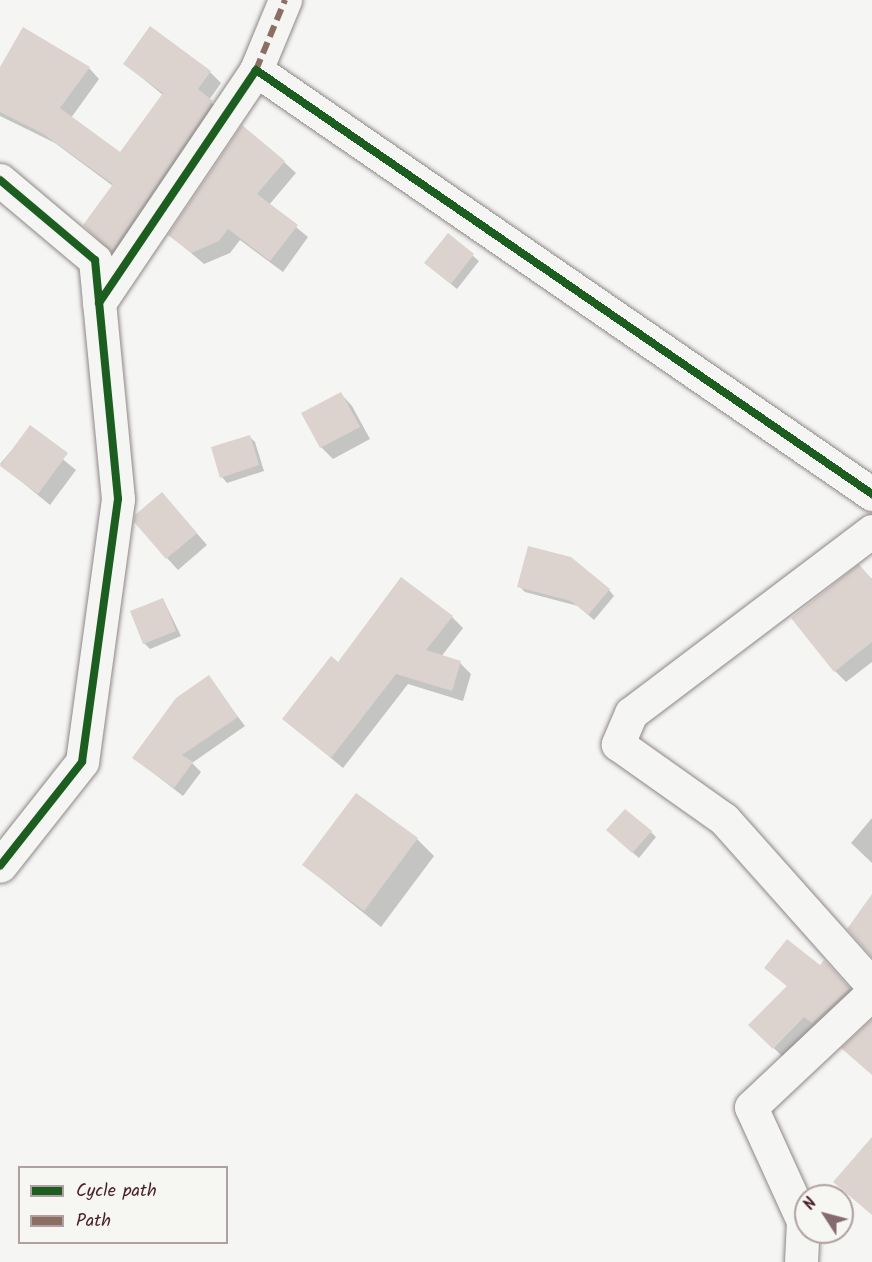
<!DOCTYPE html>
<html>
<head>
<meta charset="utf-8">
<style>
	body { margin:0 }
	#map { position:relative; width:872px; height:1262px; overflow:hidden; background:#f5f5f3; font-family:Kalam,sans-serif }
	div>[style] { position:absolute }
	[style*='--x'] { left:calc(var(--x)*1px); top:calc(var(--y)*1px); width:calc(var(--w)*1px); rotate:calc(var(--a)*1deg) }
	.shadow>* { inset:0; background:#0003 }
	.building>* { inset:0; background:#ddd3ce }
	.roads { filter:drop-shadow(0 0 2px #8f8788) drop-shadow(0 0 2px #8f8788) }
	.minor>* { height:33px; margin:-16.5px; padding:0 16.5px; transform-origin:16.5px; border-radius:16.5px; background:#f5f5f3 }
	.quiet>* { height:6px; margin-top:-3px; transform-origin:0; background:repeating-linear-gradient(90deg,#8d6e63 0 12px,transparent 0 18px) }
	.cycleway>* { height:8px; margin:-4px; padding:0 4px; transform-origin:4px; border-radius:4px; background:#1b5e20 }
	span { translate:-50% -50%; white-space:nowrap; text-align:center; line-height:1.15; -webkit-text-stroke:5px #f6f6f2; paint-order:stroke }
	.legend { position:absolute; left:18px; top:1166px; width:210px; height:78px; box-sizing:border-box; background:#f6f6f2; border:2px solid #b1a0a2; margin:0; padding:8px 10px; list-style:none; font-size:18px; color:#4a1f2b }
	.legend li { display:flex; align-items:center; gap:12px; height:30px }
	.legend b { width:30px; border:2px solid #b1a0a2 }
	.north { position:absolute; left:794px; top:1184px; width:60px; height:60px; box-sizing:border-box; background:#f6f6f2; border:2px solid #b1a0a2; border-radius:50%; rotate:306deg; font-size:16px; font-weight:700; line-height:24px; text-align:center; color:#4a1f2b }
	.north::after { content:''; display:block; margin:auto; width:21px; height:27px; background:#866a71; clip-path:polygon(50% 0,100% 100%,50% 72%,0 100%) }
</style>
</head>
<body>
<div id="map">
	<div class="shadow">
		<i style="clip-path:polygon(125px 64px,210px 72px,221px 83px,209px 100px,222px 113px,122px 262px,85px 225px,113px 186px,55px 143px,0 116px,0 70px,89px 68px,99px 79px,71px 118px,120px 154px,163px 95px)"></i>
		<i style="clip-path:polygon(284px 162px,296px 173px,269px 205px,308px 237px,283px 272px,240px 240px,230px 253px,204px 264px,170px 235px)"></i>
		<i style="clip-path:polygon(448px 235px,479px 261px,457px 289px,431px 268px)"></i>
		<i style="clip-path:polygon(341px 394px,352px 406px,370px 439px,333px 459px,321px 447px)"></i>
		<i style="clip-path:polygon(28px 431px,76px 470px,50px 505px,0 464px)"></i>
		<i style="clip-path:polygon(249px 436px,255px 442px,264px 471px,227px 483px,222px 477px)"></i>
		<i style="clip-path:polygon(173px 506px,207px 545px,178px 570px,167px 558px)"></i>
		<i style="clip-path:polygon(859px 566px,872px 579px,872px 662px,846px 682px,835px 671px)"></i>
		<i style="clip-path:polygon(519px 586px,609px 590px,614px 596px,594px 620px,578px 606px,525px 592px)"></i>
		<i style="clip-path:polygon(163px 599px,181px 636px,150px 649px,144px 643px)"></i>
		<i style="clip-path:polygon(452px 617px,463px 628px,441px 657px,460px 663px,471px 674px,463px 701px,408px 684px,343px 768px,284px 719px)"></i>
		<i style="clip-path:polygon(208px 677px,245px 726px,192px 763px,201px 772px,183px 796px,134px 758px)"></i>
		<i style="clip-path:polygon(872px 818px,872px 863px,851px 843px)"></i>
		<i style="clip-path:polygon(651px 832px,656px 837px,639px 858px,614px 836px)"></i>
		<i style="clip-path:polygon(417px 839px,434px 856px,381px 927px,304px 865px)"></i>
		<i style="clip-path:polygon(821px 967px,834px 972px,859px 999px,784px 1058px,750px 1025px,788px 987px,766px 968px)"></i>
	</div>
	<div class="building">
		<i style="clip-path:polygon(150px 26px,211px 71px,198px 89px,213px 101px,111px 252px,83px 225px,113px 184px,42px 133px,0 112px,0 67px,23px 27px,90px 67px,60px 108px,120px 152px,163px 93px,123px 64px)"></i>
		<i style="clip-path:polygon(242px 125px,285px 161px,257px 194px,298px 225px,270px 261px,228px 229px,219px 241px,191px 253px,168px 235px)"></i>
		<i style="clip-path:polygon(448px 233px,474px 254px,451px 284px,424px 263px)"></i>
		<i style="clip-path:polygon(341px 392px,360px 427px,320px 448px,301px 413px)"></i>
		<i style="clip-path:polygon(30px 425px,68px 453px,38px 494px,0 466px)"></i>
		<i style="clip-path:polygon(250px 435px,259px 465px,220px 478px,211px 447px)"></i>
		<i style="clip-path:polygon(162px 492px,197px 533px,166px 559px,134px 522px,135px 515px)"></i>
		<i style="clip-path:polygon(528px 546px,571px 557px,610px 589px,588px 615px,571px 601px,517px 587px)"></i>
		<i style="clip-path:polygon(859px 564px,872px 580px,872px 642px,834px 672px,791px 618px)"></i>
		<i style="clip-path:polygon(401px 577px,453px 616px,426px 650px,461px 661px,452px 691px,396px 674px,331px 758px,282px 719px,331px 656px,338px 662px)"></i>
		<i style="clip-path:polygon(163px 598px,176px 631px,143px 644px,130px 611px)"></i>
		<i style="clip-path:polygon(209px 675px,238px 717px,182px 755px,193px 762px,174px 788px,132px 758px,176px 698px)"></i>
		<i style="clip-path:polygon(356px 793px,418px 838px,364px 911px,302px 865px)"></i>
		<i style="clip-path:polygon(625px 809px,652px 831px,632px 853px,606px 830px)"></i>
		<i style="clip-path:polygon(872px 894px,872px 957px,847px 929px)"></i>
		<i style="clip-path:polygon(787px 939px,820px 965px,824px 960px,850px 988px,812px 1023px,804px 1017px,773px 1049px,748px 1025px,787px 986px,764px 968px)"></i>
		<i style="clip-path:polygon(872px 1019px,872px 1075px,841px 1048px)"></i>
		<i style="clip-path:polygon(872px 1137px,872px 1215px,833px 1182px)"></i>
	</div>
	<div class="roads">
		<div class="minor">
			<i style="--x:256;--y:70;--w:76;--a:-67.5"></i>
			<i style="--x:0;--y:180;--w:124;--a:40.1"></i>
			<i style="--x:95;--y:260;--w:240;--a:84.5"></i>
			<i style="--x:118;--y:499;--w:265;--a:97.8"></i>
			<i style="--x:82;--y:762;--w:132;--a:128.3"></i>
			<i style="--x:99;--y:303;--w:281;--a:-56"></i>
			<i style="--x:256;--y:70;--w:748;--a:34.54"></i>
			<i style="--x:872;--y:531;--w:302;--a:142.9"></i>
			<i style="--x:631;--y:713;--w:34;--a:113"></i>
			<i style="--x:618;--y:744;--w:130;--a:35.3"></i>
			<i style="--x:724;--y:819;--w:222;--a:48.3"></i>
			<i style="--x:801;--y:1262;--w:41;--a:-87.2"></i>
			<i style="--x:803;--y:1221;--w:125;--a:-114.5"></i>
			<i style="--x:751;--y:1107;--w:166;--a:-43.3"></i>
		</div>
	</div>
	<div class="quiet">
		<i style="--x:256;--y:70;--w:76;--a:-67.5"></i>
	</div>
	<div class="cycleway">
		<i style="--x:0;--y:180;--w:124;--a:40.1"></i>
		<i style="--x:95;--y:260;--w:240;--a:84.5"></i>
		<i style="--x:118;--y:499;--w:265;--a:97.8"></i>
		<i style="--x:82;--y:762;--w:132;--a:128.3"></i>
		<i style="--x:99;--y:303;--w:281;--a:-56"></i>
		<i style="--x:256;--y:70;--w:748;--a:34.54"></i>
	</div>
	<ul class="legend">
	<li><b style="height:8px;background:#1b5e20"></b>Cycle path</li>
	<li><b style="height:8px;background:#8d6e63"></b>Path</li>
	</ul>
	<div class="north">N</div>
</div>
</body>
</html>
